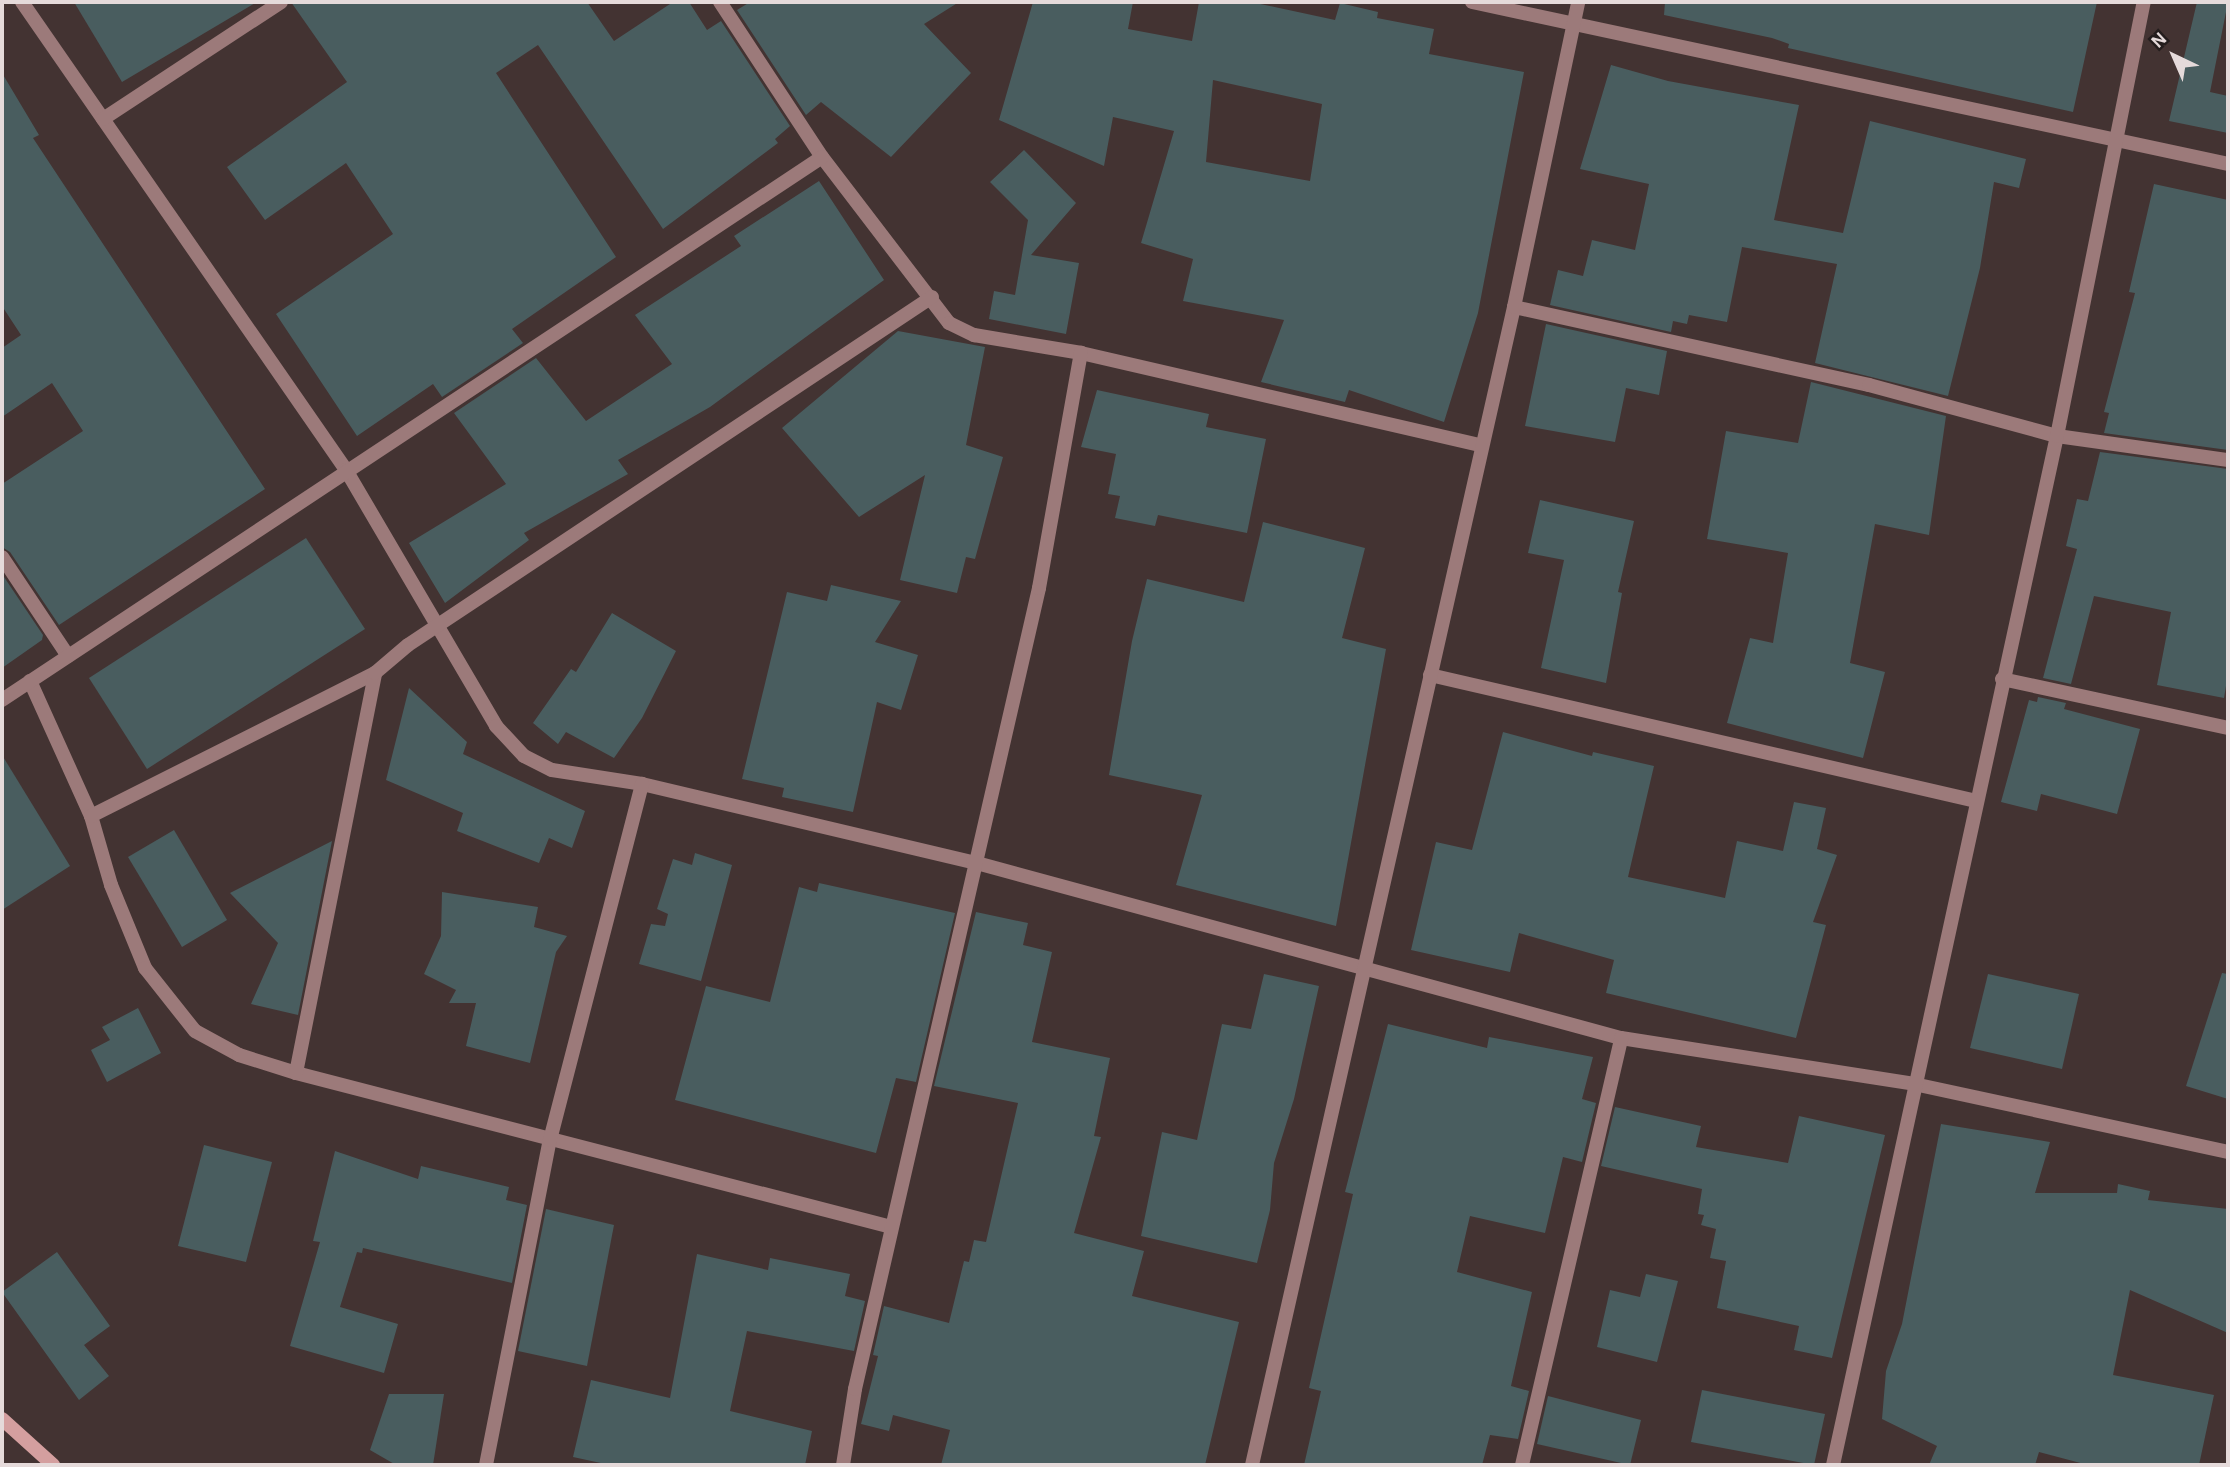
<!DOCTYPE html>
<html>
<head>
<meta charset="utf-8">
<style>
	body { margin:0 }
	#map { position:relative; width:2230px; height:1467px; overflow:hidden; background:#433332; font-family:"Alegreya Sans",sans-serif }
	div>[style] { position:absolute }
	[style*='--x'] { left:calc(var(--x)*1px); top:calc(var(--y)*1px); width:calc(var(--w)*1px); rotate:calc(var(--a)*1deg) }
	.building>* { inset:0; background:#495d5f }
	.street>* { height:14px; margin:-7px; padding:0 7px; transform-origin:7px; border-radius:7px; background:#9c7a7a }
	.secondary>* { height:14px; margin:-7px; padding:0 7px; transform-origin:7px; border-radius:7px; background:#d49f9f }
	span { translate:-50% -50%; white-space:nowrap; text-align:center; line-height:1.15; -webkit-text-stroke:5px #241d1d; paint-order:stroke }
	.frame { position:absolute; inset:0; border:4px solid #e5dada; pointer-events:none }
	.north { position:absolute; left:2139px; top:21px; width:70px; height:70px; -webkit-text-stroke:5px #241d1d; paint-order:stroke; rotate:316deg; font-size:19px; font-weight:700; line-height:28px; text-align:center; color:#e5dada }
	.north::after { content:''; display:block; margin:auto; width:24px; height:32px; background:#e5dada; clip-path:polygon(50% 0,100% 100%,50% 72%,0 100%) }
</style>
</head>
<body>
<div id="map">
	<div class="building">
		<i style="clip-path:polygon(74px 2px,257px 2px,122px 82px)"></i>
		<i style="clip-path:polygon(291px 2px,587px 2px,614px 41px,673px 2px,689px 2px,707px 30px,721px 21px,790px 126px,775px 139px,778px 143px,663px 229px,538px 45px,496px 73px,616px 257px,512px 329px,523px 343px,442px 397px,433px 384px,357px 436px,276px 314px,393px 234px,346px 163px,265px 220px,227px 167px,347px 82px)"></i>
		<i style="clip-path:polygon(750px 2px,959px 2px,924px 24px,971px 73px,891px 157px,821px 102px,806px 115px,737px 10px)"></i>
		<i style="clip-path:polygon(evenodd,1033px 2px,1133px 2px,1128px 29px,1192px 41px,1199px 2px,1251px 2px,1335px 20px,1340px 3px,1378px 12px,1377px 18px,1434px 29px,1429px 54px,1524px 72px,1478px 313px,1444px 422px,1349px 390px,1345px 402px,1261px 382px,1284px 320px,1183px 301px,1193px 259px,1141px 243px,1174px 131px,1113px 117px,1104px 166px,999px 120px,1033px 2px,1213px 80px,1322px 104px,1310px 181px,1206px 162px,1213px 80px)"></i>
		<i style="clip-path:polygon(1665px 2px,2097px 2px,2073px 112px,1788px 48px,1789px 44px,1772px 38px,1664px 15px)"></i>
		<i style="clip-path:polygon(2197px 2px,2228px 2px,2210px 92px,2228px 96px,2228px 133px,2169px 121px)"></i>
		<i style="clip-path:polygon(1611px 65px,1668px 81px,1799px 105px,1774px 220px,1843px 233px,1870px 121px,2026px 159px,2019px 188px,1994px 182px,1980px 268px,1948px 396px,1815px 363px,1837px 264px,1742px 247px,1727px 322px,1689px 315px,1687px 324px,1673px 321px,1671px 332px,1550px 305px,1558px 270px,1583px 276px,1592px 240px,1635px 250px,1649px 184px,1580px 169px)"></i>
		<i style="clip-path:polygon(2px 73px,39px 135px,33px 138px,265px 489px,59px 625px,10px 552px,2px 547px,2px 484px,83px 431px,52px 383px,2px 417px,2px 348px,21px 335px,2px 306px)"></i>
		<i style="clip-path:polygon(1024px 150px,1076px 203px,1031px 255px,1079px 263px,1066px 334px,989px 319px,994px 291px,1015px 295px,1028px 220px,990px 182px)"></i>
		<i style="clip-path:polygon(819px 181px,884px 280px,710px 407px,618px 460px,628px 474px,524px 533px,529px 540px,445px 603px,409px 543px,506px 484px,454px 413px,536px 358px,586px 421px,672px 364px,635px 315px,741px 246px,734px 236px)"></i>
		<i style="clip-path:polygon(2154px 184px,2228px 200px,2228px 450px,2104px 433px,2109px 413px,2104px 412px,2135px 293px,2129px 292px)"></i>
		<i style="clip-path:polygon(1546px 324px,1667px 351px,1659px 395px,1626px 388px,1615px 442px,1525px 426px)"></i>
		<i style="clip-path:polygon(898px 331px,985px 347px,966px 445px,1003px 457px,975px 559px,966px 557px,957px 593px,900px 580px,925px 475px,859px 517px,782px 428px)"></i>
		<i style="clip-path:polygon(1811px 382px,1946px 416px,1929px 535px,1875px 524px,1850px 663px,1885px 672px,1863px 758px,1727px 723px,1750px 638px,1773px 643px,1788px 553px,1707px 539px,1726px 431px,1798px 443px)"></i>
		<i style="clip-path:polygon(1097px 390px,1209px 414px,1206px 427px,1266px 439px,1247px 533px,1158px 515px,1155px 526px,1115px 518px,1120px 496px,1108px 494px,1116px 454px,1081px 447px)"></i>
		<i style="clip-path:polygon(2100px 452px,2228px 469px,2228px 674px,2224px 698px,2157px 685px,2171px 612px,2094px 596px,2071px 684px,2043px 678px,2077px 549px,2066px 546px,2077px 499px,2088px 501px)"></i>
		<i style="clip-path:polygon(1540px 500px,1634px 521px,1618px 592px,1622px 593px,1606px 683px,1541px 668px,1564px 560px,1528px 553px)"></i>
		<i style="clip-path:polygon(1263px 522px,1365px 548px,1342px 638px,1386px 649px,1336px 926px,1176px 885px,1202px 795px,1109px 775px,1132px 641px,1147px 579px,1244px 602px)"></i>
		<i style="clip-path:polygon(306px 538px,365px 629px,147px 769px,89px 678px)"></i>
		<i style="clip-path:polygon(2px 574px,43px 635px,42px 640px,2px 668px)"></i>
		<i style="clip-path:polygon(831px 585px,901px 601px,875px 642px,918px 655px,901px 710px,877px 702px,853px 812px,782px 797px,784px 788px,742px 779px,787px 592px,827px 601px)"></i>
		<i style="clip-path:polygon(612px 613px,676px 651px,642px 718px,614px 758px,566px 732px,558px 744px,533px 723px,571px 669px,576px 672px)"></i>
		<i style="clip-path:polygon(409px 688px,467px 742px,463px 754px,585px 811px,572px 848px,549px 838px,539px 863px,457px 831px,463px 813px,386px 780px)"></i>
		<i style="clip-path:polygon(2038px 697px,2066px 703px,2064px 709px,2140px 729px,2117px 814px,2041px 794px,2037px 811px,2001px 802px,2029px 700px,2037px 702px)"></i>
		<i style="clip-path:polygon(1503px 732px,1592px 756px,1593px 752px,1654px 766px,1628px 877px,1725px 898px,1737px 841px,1783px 851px,1794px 802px,1826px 808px,1817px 849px,1837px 855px,1813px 922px,1826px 925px,1796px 1038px,1606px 993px,1614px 960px,1519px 933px,1510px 972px,1411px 950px,1436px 842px,1472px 850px)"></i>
		<i style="clip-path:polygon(2px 755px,70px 866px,2px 910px)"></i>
		<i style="clip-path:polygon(174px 830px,227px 920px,182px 947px,128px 857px)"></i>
		<i style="clip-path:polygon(332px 841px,298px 1015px,251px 1004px,278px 943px,230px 893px)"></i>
		<i style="clip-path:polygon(695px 853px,732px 865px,701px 981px,639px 964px,651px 924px,665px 926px,668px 914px,657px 909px,673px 859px,692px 865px)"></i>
		<i style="clip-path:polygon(819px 883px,955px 913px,916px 1082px,896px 1078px,876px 1153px,675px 1100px,706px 986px,770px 1002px,799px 887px,817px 892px)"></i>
		<i style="clip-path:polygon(442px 892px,538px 907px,534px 927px,567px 936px,556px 952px,530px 1063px,466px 1046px,476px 1003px,449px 1003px,456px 990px,424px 974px,441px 936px)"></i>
		<i style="clip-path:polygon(976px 912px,1028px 923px,1023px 945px,1052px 952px,1032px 1042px,1110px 1058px,1094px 1136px,1101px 1137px,1074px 1233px,1144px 1251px,1132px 1296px,1239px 1322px,1205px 1465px,941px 1465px,950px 1430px,893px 1415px,889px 1431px,861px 1424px,878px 1356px,873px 1355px,884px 1306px,949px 1323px,964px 1261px,969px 1262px,974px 1240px,986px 1242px,1018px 1103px,934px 1086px)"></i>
		<i style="clip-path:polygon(2222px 973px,2228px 974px,2228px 1099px,2186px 1086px)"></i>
		<i style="clip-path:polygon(1264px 974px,1319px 986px,1294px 1099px,1274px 1163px,1270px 1210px,1257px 1263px,1141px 1236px,1162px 1132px,1197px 1140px,1222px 1024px,1251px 1029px)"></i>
		<i style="clip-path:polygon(1988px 974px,2079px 994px,2062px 1069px,1970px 1048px)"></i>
		<i style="clip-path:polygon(138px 1008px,161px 1053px,107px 1082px,91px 1050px,110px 1040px,102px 1027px)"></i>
		<i style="clip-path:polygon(1388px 1024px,1487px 1048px,1489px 1037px,1593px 1057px,1582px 1099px,1596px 1103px,1582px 1162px,1563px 1157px,1545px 1233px,1470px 1216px,1457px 1272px,1532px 1292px,1511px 1386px,1529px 1391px,1518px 1439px,1490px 1435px,1482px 1465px,1304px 1465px,1321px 1391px,1309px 1388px,1353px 1194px,1345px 1192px)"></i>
		<i style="clip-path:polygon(1615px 1107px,1701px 1126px,1696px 1147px,1788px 1163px,1799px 1116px,1885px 1135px,1832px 1358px,1794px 1350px,1799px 1326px,1717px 1308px,1726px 1261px,1710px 1258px,1716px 1229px,1701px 1225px,1704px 1215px,1698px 1214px,1702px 1189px,1601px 1166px)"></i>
		<i style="clip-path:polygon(1941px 1124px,2050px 1142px,2035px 1193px,2117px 1193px,2118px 1184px,2150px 1191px,2148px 1200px,2228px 1209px,2228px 1333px,2130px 1290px,2113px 1375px,2214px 1395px,2199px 1465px,2088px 1465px,2039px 1452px,2035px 1465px,1929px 1465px,1937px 1446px,1882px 1419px,1886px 1371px,1902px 1324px)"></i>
		<i style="clip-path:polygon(204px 1145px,272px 1162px,246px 1262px,178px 1246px)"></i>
		<i style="clip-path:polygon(335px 1151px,418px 1179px,421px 1166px,509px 1187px,506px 1200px,527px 1205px,512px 1283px,363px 1248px,362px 1253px,357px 1252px,340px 1307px,398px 1324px,384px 1373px,290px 1346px,320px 1242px,313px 1241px)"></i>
		<i style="clip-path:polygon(546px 1209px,614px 1225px,587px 1366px,518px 1351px)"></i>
		<i style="clip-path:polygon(57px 1252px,110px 1326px,84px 1345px,109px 1376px,79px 1400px,2px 1292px)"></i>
		<i style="clip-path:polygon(697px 1254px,768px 1270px,770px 1258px,850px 1274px,845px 1296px,865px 1301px,854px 1351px,747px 1331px,730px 1411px,812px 1431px,805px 1465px,610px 1465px,573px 1457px,591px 1380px,670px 1398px)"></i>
		<i style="clip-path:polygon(1646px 1274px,1678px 1281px,1657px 1362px,1597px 1347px,1610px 1290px,1640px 1297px)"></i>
		<i style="clip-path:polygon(1702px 1390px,1825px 1414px,1814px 1465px,1691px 1442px)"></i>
		<i style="clip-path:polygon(389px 1394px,444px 1394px,433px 1465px,396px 1465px,370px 1450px)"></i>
		<i style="clip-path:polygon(1548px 1396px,1641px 1420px,1630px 1465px,1537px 1444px)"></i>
	</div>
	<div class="street">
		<i style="--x:22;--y:2;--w:569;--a:55.3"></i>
		<i style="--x:346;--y:470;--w:297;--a:59.6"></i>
		<i style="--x:496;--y:726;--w:41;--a:47"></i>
		<i style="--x:524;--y:756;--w:31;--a:27"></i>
		<i style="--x:552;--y:770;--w:91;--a:8.8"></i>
		<i style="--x:642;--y:784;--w:340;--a:13.3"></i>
		<i style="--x:973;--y:862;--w:671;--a:15.2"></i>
		<i style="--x:1621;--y:1038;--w:297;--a:8.9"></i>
		<i style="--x:1914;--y:1084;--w:321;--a:12.2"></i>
		<i style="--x:720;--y:2;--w:186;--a:56.7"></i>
		<i style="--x:822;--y:157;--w:209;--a:52.6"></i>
		<i style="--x:949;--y:323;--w:28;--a:26"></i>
		<i style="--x:974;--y:335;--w:109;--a:9.5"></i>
		<i style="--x:1081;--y:353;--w:409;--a:13"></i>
		<i style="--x:1472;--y:2;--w:773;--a:12.09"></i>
		<i style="--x:103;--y:119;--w:213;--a:-33.3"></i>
		<i style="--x:1514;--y:307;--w:363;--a:12.4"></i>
		<i style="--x:1869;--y:385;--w:195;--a:15.2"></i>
		<i style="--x:2057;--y:436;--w:173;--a:8"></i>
		<i style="--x:2;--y:557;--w:119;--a:56.3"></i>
		<i style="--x:1430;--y:675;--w:560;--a:12.99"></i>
		<i style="--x:2002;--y:679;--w:231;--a:12.2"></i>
		<i style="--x:30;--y:681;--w:148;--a:65.7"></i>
		<i style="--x:91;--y:816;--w:72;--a:73.8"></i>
		<i style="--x:111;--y:885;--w:90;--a:67.7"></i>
		<i style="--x:145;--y:968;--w:80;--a:51.6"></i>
		<i style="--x:195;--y:1031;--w:50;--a:28.6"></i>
		<i style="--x:239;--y:1055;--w:60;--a:17.5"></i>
		<i style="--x:296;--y:1073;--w:615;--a:14.51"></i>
		<i style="--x:2;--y:700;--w:983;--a:-33.51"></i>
		<i style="--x:91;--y:816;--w:318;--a:-26.7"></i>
		<i style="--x:296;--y:1073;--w:408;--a:-78.8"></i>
		<i style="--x:375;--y:673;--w:43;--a:-40.3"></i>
		<i style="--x:408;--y:645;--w:629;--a:-33.59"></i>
		<i style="--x:486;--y:1465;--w:331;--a:-78.9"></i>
		<i style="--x:550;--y:1140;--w:368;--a:-75.5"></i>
		<i style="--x:843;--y:1465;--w:77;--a:-81"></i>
		<i style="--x:855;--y:1389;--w:822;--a:-77.06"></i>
		<i style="--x:1039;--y:588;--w:239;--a:-79.9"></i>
		<i style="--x:1252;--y:1465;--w:1187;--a:-77.25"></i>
		<i style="--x:1514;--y:307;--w:312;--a:-78.1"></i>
		<i style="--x:1522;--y:1465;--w:438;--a:-76.9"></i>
		<i style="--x:1833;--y:1465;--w:1053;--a:-77.72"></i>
		<i style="--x:2057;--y:436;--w:443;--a:-78.7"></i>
	</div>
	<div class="secondary">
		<i style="--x:2;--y:1419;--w:69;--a:42"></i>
	</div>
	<div class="frame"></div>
	<div class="north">N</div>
</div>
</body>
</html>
